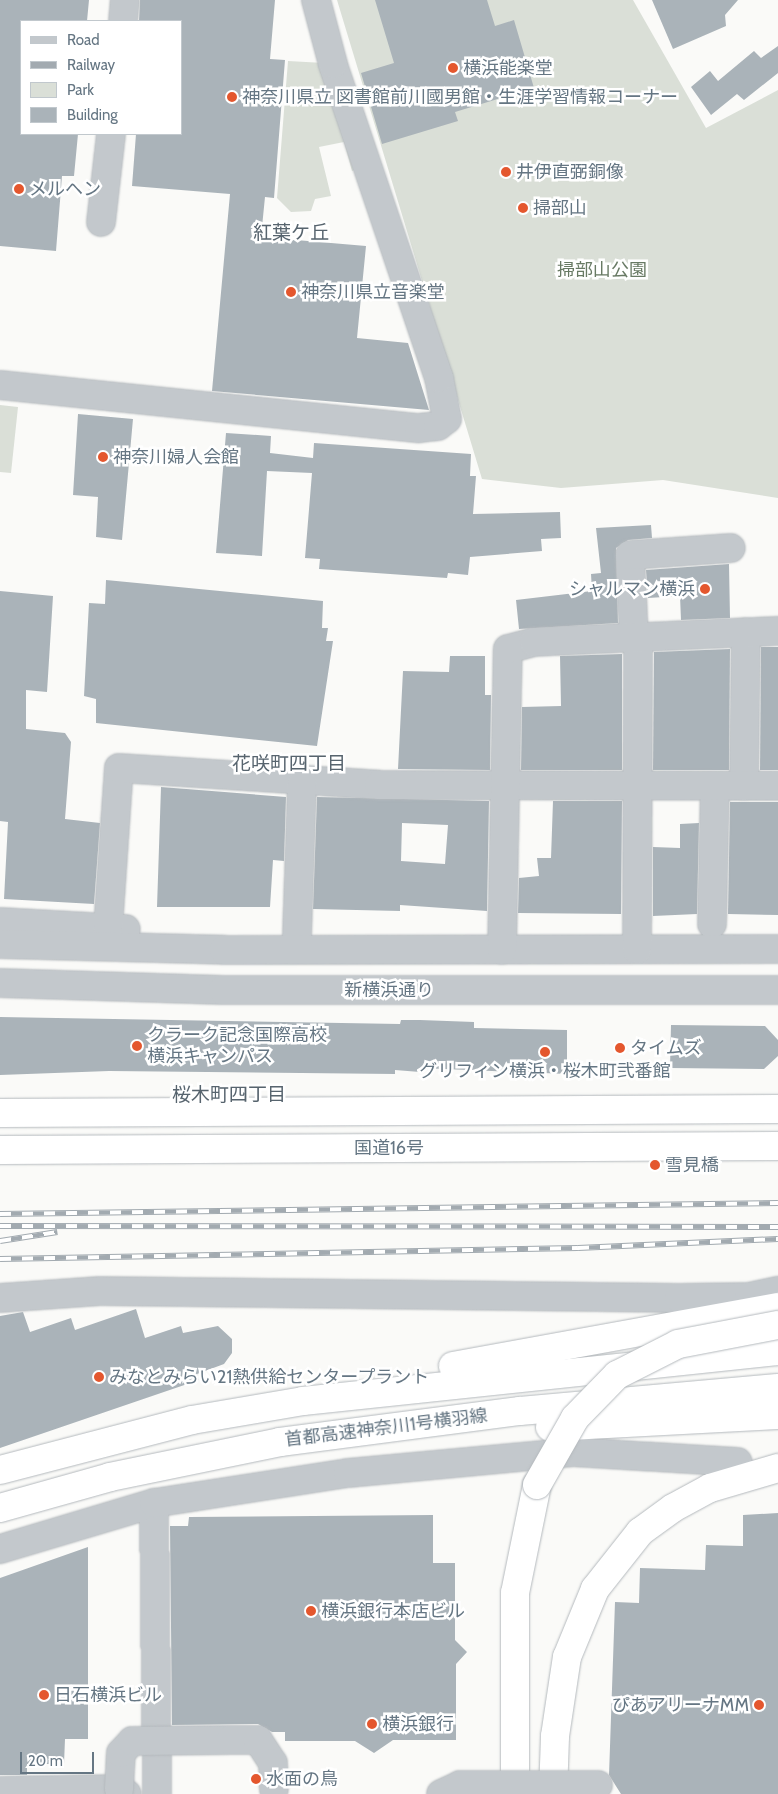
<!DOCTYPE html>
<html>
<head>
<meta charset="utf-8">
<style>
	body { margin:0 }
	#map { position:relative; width:778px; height:1794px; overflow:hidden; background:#fafaf8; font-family:Cabin,"Noto Sans JP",sans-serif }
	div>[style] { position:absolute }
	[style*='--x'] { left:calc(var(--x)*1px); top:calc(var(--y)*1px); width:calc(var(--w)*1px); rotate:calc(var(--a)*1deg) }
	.green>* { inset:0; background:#dadfd7 }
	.building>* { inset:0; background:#aab3b9 }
	.roads { filter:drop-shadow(0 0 1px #b4b9bd) drop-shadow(0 0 1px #b4b9bd) }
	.minor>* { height:28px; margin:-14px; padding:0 14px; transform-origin:14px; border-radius:14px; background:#c3c8cc }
	.highway>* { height:28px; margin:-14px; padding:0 14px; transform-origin:14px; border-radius:14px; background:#fff }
	.rail>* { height:5.5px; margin-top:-2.75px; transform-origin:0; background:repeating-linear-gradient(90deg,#fff 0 11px,#a2aab0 0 22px); box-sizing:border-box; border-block:1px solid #a2aab0 }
	.bridges { filter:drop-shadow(0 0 1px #b4b9bd) drop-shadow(0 0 1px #b4b9bd) }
	.minor-bridge>* { height:28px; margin:-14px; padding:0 14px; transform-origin:14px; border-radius:14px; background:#c3c8cc }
	.highway-bridge>* { height:28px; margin:-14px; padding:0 14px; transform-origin:14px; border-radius:14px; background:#fff }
	.dots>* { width:14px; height:14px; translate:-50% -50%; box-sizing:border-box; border:2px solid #fff; border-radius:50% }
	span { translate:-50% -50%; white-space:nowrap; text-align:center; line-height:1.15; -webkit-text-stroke:5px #fff; paint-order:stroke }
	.poi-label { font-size:18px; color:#657683 }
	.left { translate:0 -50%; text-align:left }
	.right { translate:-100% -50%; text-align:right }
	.park-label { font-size:18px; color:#687a64 }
	.street-label { font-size:18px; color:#657683 }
	.neighbourhood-label { font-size:19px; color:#57646e }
	.legend { position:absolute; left:20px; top:20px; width:162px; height:115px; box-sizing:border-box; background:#fff; border:1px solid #c1c8cd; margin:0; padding:6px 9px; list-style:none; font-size:15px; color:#657683 }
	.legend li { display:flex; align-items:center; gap:10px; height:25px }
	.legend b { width:25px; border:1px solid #c1c8cd }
	.scale { position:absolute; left:20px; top:1752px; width:74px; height:22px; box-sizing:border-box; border:2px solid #657683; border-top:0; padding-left:6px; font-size:15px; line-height:18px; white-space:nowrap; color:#657683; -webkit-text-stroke:4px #fff; paint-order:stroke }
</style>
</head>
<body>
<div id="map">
	<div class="green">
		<i style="clip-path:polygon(337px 0,633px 0,706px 128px,778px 90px,778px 498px,663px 480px,561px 488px,482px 479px)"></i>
		<i style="clip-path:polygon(288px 61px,324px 63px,357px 169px,352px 171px,344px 142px,319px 147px,331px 196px,315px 199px,311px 211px,291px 212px,277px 198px)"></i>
		<i style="clip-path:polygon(0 405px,18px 407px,11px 473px,0 472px)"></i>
	</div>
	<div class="building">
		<i style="clip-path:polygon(0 0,89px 0,87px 21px,21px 21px,21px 134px,78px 134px,74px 176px,62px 176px,56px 251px,0 246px)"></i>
		<i style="clip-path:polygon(140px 0,275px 0,270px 59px,285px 60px,274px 198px,265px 197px,261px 237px,366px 246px,357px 338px,408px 343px,429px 410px,212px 391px,230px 194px,132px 186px,136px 134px,181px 134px,181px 21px,139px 21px)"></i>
		<i style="clip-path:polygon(375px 0,487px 0,495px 26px,514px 20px,534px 88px,455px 112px,458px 121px,382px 144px,361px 73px,394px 63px)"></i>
		<i style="clip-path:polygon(652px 0,738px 0,725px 15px,726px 26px,673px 49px)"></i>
		<i style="clip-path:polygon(778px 46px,778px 73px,744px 100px,737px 94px,711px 115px,691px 87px,710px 71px,718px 81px,754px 51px,761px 58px)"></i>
		<i style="clip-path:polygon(78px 414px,133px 419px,122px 540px,96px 537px,98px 497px,73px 495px)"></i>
		<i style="clip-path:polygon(226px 433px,271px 436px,270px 453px,313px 458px,314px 443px,471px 454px,470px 476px,476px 476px,473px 514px,560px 512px,561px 538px,541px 539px,542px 551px,470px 557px,468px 575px,448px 573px,447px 578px,319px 569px,320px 559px,305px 558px,312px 473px,267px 471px,262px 556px,216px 553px)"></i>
		<i style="clip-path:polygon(651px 525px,652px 538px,628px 540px,616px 548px,618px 623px,519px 629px,516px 600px,592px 591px,591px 574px,601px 573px,596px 528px)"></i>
		<i style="clip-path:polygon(729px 564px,730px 618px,681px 620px,680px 596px,648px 598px,646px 570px)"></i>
		<i style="clip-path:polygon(106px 580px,323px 601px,322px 628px,328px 628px,326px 641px,333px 641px,317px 746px,96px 723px,96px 699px,84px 696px,89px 603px,105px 604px)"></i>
		<i style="clip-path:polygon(0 591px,53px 596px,47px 692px,26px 690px,26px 729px,65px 733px,71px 742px,65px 819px,100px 823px,94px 904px,4px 899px,8px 822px,0 821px)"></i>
		<i style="clip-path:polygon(761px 647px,778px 647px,778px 770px,760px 770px)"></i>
		<i style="clip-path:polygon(730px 649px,729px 770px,653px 770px,654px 652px)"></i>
		<i style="clip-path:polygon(622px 654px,622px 770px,521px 770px,522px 707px,561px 706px,560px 656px)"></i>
		<i style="clip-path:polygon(450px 656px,485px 656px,485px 695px,491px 695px,490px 770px,398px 769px,403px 671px,449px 672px)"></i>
		<i style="clip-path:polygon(161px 787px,286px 797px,284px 861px,273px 860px,270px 907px,157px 907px)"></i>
		<i style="clip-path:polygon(evenodd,317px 797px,489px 801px,487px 911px,400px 905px,400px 911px,313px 909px,317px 797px,402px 823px,448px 825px,445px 864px,401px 861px,402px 823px)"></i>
		<i style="clip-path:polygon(553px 801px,622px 801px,621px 914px,518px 913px,519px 878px,539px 876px,537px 858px,551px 858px)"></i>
		<i style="clip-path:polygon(730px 802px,778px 802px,778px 915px,728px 914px)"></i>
		<i style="clip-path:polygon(699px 823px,697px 914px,653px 916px,653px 847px,680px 848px,680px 824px)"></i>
		<i style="clip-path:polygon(0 1017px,400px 1024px,401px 1020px,420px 1020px,474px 1022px,474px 1028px,567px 1030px,567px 1074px,420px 1068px,420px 1072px,395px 1070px,395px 1074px,109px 1071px,0 1075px)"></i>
		<i style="clip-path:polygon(671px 1025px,765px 1026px,778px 1040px,778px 1056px,764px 1069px,670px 1068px)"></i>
		<i style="clip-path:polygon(136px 1309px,145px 1338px,181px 1326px,183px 1333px,218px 1326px,232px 1339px,232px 1353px,224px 1364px,197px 1374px,199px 1380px,0 1448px,0 1316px,23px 1312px,30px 1332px,71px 1318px,75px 1330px)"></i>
		<i style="clip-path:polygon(778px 1513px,778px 1794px,621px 1794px,609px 1775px,615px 1602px,639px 1603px,640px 1568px,705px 1570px,706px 1545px,743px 1546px,743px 1515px)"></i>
		<i style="clip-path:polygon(433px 1515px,433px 1563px,455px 1563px,455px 1640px,467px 1652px,456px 1664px,456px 1740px,393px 1740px,374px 1753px,355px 1741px,285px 1741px,285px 1732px,272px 1732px,258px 1724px,172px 1725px,170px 1526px,188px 1526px,189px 1517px)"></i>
		<i style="clip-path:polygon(88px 1547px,88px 1739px,65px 1739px,64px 1764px,27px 1764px,27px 1775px,0 1775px,0 1578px)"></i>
	</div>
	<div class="roads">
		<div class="minor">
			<i style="--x:123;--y:21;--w:21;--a:-85"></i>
			<i style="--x:101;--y:222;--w:89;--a:-83.5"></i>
			<i style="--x:0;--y:385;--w:421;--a:5.9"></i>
			<i style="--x:419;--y:428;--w:19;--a:-6"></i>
			<i style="--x:438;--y:426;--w:11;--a:-38"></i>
			<i style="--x:447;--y:419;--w:42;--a:-101"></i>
			<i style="--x:439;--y:378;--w:331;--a:-108.7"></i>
			<i style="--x:333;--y:64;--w:66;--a:-104.9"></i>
			<i style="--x:634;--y:637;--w:82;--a:-92.8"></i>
			<i style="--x:630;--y:555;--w:101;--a:-4"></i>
			<i style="--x:744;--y:786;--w:154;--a:-89.3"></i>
			<i style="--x:0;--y:922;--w:126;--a:3.2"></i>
			<i style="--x:712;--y:924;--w:138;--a:-88.8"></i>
			<i style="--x:108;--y:928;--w:160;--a:-86.1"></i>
			<i style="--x:119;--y:768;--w:261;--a:3.7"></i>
			<i style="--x:379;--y:785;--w:399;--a:0.1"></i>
			<i style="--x:297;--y:935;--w:152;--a:-88.1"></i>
			<i style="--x:0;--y:944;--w:224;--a:1.5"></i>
			<i style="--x:224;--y:950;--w:554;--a:-0.1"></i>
			<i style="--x:637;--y:949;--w:312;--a:-89.8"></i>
			<i style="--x:502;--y:950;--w:301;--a:-88.9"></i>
			<i style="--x:508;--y:649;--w:27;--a:-15"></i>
			<i style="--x:534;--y:642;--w:244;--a:-2.6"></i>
			<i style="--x:0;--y:983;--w:223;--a:1.8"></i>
			<i style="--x:223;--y:990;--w:555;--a:0"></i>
			<i style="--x:0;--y:1298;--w:100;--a:-4"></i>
			<i style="--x:100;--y:1291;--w:579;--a:0.69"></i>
			<i style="--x:679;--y:1298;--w:70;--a:-0.8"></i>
			<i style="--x:749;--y:1297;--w:30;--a:-12"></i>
			<i style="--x:154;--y:1503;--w:291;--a:89.4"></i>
			<i style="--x:0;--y:1549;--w:161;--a:-16.6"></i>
			<i style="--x:154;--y:1503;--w:196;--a:-8.8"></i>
			<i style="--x:348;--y:1473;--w:226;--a:-5.3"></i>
			<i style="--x:573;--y:1452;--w:165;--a:3.5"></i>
			<i style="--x:0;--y:1791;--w:119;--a:-1"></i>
			<i style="--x:119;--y:1789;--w:9;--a:32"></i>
		</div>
		<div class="highway">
			<i style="--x:0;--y:1113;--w:778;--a:-0.29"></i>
			<i style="--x:0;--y:1150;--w:778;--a:-0.29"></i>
			<i style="--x:453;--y:1366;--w:330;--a:-10.3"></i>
			<i style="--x:550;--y:1427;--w:228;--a:-3"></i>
			<i style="--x:0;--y:1470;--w:198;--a:-14.6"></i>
			<i style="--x:192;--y:1420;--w:113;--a:-9.7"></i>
			<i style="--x:303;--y:1401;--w:478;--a:-6"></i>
			<i style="--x:0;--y:1508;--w:114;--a:-15.7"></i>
			<i style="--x:110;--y:1477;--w:174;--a:-11.6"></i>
			<i style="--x:280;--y:1442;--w:242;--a:-7.4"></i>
			<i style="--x:520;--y:1411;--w:259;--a:-5.1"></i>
			<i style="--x:515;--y:1794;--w:201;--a:-90"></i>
			<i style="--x:515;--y:1593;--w:110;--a:-78.5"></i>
			<i style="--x:553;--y:1794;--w:58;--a:-88"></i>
			<i style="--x:555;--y:1736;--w:80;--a:-81.4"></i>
			<i style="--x:567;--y:1657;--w:74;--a:-67.6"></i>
			<i style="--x:595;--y:1589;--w:73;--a:-51.7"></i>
			<i style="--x:640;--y:1532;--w:41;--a:-36"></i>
			<i style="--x:673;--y:1508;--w:42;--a:-28.4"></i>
			<i style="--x:710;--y:1488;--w:71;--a:-16.4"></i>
		</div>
	</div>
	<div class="rail">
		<i style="--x:0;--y:1214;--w:778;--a:-0.81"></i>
		<i style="--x:0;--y:1226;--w:778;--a:0.07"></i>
		<i style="--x:0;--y:1241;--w:58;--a:-9"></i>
		<i style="--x:0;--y:1259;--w:578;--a:-1.09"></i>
		<i style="--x:578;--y:1248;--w:200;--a:-2.6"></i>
	</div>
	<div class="bridges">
		<div class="minor-bridge">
			<i style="--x:119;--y:1789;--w:36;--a:-87"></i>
			<i style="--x:121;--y:1753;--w:16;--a:-47"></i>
			<i style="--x:132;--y:1741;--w:99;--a:-0.6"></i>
			<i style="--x:231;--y:1740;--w:27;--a:0"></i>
			<i style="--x:258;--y:1740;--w:27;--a:57"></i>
			<i style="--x:273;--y:1763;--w:26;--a:88"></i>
			<i style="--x:441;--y:1794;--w:21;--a:-25"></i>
			<i style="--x:460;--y:1785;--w:138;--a:0"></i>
		</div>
		<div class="highway-bridge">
			<i style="--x:537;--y:1485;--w:77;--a:-60.4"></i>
			<i style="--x:575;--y:1418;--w:60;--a:-45.7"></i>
			<i style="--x:617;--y:1375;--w:68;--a:-26.9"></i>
			<i style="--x:678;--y:1344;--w:102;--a:-10.8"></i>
		</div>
	</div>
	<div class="dots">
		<i style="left:453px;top:68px;background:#e4572e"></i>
		<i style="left:232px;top:97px;background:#e4572e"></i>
		<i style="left:506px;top:172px;background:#e4572e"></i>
		<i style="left:19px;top:189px;background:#e4572e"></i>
		<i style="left:523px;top:208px;background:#e4572e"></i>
		<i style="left:291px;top:292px;background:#e4572e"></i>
		<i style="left:103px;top:457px;background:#e4572e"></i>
		<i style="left:705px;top:589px;background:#e4572e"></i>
		<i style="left:137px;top:1046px;background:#e4572e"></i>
		<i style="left:620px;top:1048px;background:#e4572e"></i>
		<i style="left:545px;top:1052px;background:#e4572e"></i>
		<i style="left:655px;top:1165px;background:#e4572e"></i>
		<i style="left:99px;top:1377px;background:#e4572e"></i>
		<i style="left:311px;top:1611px;background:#e4572e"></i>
		<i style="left:44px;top:1695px;background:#e4572e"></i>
		<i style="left:759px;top:1705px;background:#e4572e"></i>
		<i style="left:372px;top:1724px;background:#e4572e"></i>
		<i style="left:256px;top:1779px;background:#e4572e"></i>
	</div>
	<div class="poi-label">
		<span class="left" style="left:463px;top:68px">横浜能楽堂</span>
		<span class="left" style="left:242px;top:97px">神奈川県立 図書館前川國男館・生涯学習情報コーナー</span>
		<span class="left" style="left:516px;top:172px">井伊直弼銅像</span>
		<span class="left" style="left:29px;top:189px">メルヘン</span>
		<span class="left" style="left:533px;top:208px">掃部山</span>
		<span class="left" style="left:301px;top:292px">神奈川県立音楽堂</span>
		<span class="left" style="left:113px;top:457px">神奈川婦人会館</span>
		<span class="right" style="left:695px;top:589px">シャルマン横浜</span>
		<span class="left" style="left:147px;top:1046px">クラーク記念国際高校<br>横浜キャンパス</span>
		<span class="left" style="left:630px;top:1048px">タイムズ</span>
		<span style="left:545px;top:1071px">グリフィン横浜・桜木町弐番館</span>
		<span class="left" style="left:665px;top:1165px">雪見橋</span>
		<span class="left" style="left:109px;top:1377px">みなとみらい21熱供給センタープラント</span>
		<span class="left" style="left:321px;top:1611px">横浜銀行本店ビル</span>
		<span class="left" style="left:54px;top:1695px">日石横浜ビル</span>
		<span class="right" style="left:749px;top:1705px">ぴあアリーナMM</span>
		<span class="left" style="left:382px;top:1724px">横浜銀行</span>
		<span class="left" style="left:266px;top:1779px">水面の鳥</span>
	</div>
	<div class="park-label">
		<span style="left:602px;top:270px">掃部山公園</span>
	</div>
	<div class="street-label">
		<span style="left:389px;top:990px">新横浜通り</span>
		<span style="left:389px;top:1148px">国道16号</span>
		<span style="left:386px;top:1428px;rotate:-7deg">首都高速神奈川1号横羽線</span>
	</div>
	<div class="neighbourhood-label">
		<span style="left:291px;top:233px">紅葉ケ丘</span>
		<span style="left:289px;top:764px">花咲町四丁目</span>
		<span style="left:229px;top:1095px">桜木町四丁目</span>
	</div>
	<ul class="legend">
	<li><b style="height:6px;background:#c3c8cc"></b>Road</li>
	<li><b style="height:6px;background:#a2aab0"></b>Railway</li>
	<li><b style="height:14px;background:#dadfd7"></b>Park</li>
	<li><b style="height:14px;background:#aab3b9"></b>Building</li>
	</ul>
	<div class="scale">20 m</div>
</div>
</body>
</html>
